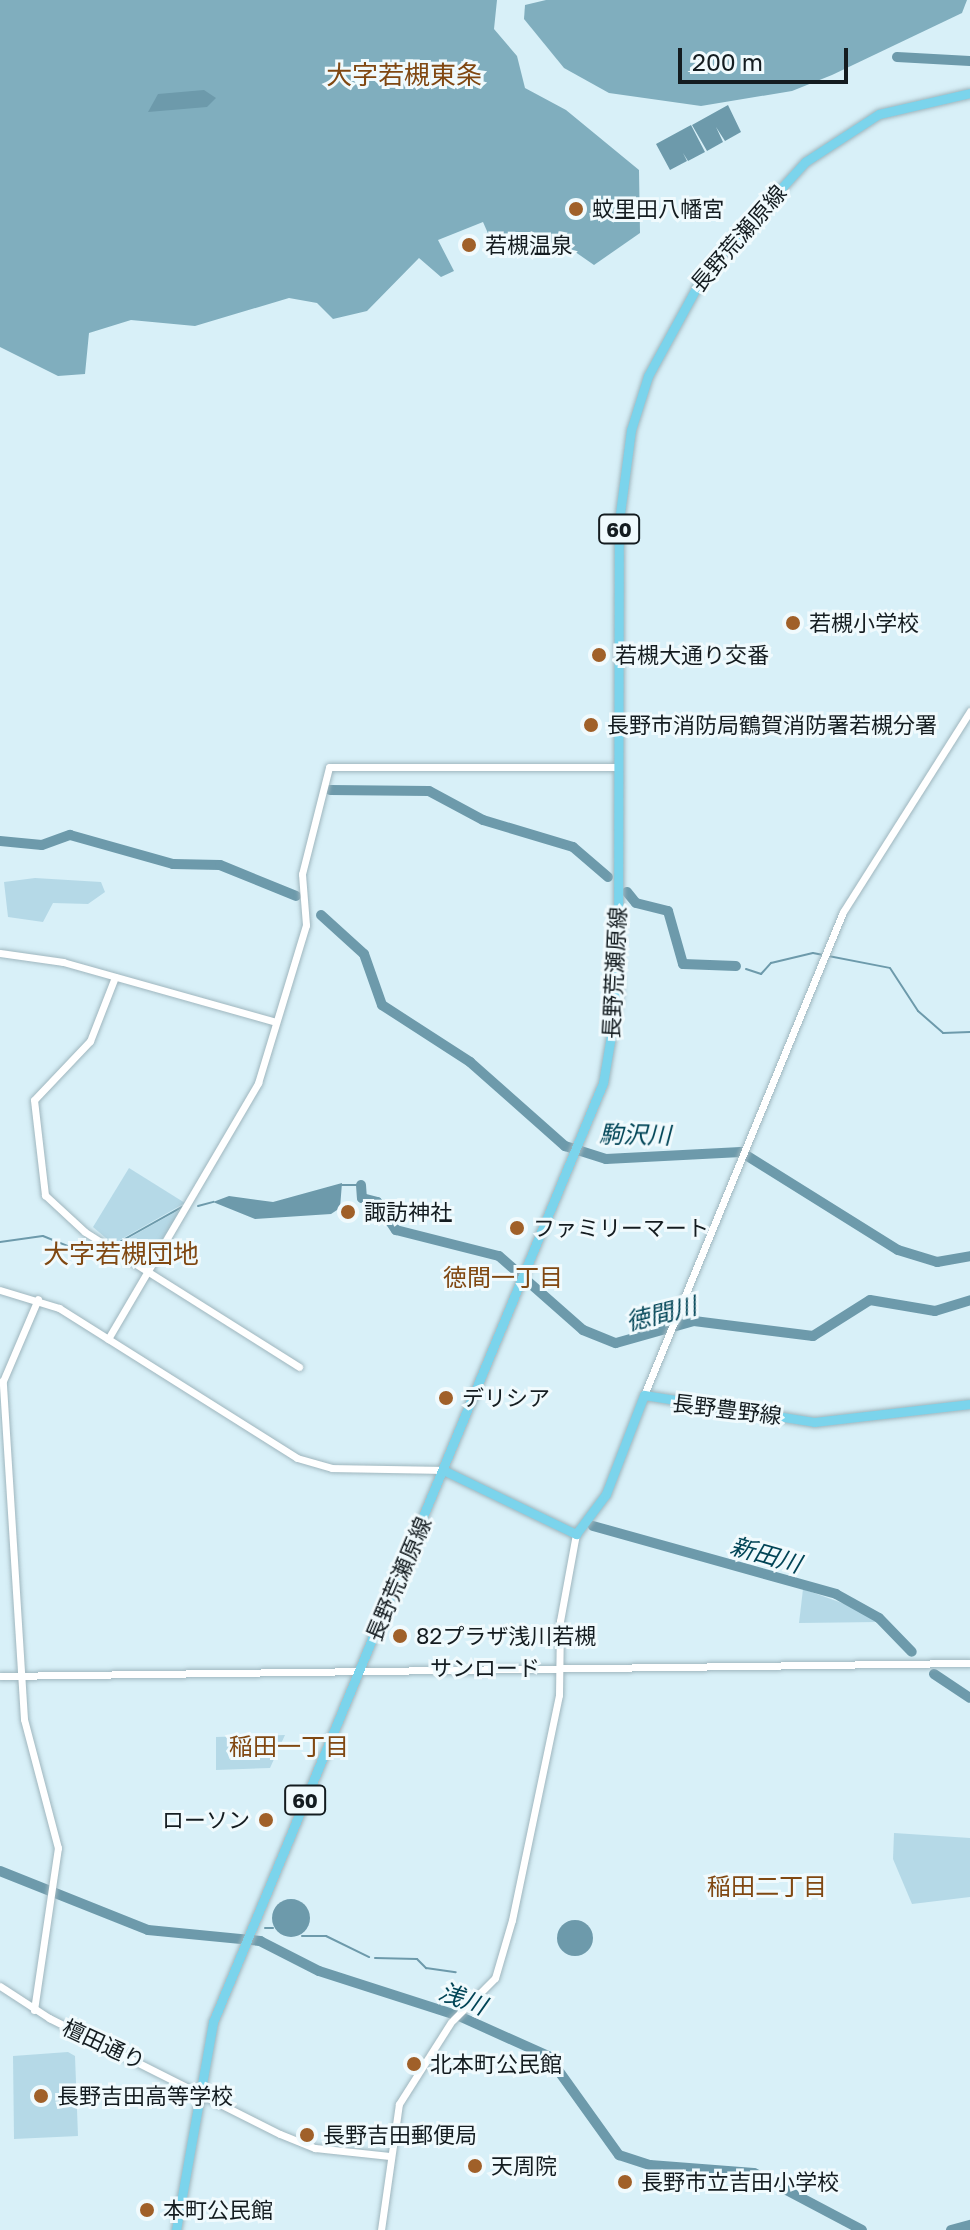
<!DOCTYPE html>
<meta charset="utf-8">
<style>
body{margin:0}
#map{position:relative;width:970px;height:2230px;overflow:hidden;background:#d8f0f8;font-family:"Golos Text","Noto Sans JP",sans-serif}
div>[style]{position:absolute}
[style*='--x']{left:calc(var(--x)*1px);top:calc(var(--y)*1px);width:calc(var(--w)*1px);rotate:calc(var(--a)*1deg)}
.green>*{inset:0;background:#b5d9e7}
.forest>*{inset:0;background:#80aebe}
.water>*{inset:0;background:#6d9aab}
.round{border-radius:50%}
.stream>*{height:2px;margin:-1px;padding:0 1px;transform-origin:1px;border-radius:1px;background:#6d9aab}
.river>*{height:10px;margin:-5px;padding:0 5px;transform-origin:5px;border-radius:5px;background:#6d9aab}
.roads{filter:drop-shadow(0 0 2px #9fb6be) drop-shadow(0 0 2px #9fb6be)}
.minor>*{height:7px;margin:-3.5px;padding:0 3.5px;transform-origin:3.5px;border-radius:3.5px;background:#fff}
.major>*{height:9px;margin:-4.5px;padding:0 4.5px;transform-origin:4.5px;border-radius:4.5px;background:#7bd4ec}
.dots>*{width:22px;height:22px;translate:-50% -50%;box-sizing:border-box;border:4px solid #f0fafd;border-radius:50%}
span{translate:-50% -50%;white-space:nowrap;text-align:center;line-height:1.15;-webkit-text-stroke:6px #f0fafd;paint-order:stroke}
.shield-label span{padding:2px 6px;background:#f0fafd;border:2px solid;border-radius:6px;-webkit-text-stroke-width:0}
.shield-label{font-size:20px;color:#141c20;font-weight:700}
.poi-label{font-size:22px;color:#141c20}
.left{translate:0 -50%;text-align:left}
.right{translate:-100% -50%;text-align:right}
.street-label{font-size:22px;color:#141c20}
.water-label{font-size:24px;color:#004456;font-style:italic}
.neighbourhood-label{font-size:24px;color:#804812}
.quarter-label{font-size:26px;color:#804812}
.scale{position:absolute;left:678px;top:48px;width:170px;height:36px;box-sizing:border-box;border:4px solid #141c20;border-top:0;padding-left:10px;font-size:24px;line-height:28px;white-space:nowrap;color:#141c20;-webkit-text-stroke:6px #f0fafd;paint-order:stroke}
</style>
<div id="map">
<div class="green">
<i style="clip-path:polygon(35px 878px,101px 882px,105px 892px,88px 904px,53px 903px,43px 922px,8px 917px,4px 882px)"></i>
<i style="clip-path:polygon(129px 1168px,185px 1203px,113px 1244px,93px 1227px)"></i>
<i style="clip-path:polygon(182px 1209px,146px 1265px,115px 1246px,177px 1211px)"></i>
<i style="clip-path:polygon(803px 1589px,856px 1608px,878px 1622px,799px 1623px)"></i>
<i style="clip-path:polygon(285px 1735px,270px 1768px,216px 1770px,216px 1737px)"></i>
<i style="clip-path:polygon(894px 1833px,970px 1838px,970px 1897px,912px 1904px,893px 1859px)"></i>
<i style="clip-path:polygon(68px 2052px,75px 2056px,78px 2136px,14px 2139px,13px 2056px)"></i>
</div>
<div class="forest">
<i style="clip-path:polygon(0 0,497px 0,494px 29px,517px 56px,525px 88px,566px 110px,639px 170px,640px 233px,594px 265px,558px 240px,523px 255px,497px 254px,483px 222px,438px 240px,454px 271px,441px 277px,419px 258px,367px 311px,333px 319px,317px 303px,289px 298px,195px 326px,131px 320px,89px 333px,85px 374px,58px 376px,0 347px)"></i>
<i style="clip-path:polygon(546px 0,967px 0,962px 13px,832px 75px,792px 91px,701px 106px,609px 93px,564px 68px,524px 19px,525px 5px)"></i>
</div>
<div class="water">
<i style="clip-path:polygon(204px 90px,216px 98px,207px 107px,148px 112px,158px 94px)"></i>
<i style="clip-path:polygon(728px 105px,741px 132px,725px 141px,716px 127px,723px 142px,707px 151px,692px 125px)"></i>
<i style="clip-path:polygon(691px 125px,705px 152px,688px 161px,683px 153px,687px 161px,670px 170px,656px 144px)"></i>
<i style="clip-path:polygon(342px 1183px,340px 1208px,331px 1214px,255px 1219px,213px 1202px,229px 1196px,273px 1202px)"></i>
<i class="round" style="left:272px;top:1899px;width:38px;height:38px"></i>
<i class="round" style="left:557px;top:1920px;width:36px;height:36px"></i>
</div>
<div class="stream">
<i style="--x:746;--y:969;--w:16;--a:18"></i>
<i style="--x:761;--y:974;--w:15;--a:-48"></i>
<i style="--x:771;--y:963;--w:43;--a:-13.4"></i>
<i style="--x:813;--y:953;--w:78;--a:11"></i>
<i style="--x:890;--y:968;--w:51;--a:56.9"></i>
<i style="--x:918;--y:1011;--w:33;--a:41"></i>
<i style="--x:943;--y:1033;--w:27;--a:-2"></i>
<i style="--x:342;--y:1185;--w:19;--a:0"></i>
<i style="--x:198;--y:1206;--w:16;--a:-15"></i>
<i style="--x:0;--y:1242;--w:43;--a:-7.9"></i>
<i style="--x:43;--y:1236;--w:31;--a:22"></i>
<i style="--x:114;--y:1245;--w:78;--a:-29.2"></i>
<i style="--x:78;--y:1249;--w:19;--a:-12"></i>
<i style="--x:265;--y:1928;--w:8;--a:0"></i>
<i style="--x:302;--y:1936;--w:24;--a:0"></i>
<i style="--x:326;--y:1936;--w:48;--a:26"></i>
<i style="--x:260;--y:1941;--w:3;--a:-72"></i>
<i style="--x:375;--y:1958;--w:42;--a:1.4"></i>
<i style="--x:417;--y:1959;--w:13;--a:45"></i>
<i style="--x:426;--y:1968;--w:30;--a:8"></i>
</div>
<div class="river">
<i style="--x:897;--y:57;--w:73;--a:3.1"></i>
<i style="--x:330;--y:790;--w:99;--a:0.6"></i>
<i style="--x:429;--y:791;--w:61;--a:28.2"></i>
<i style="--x:483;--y:820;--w:94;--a:16.7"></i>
<i style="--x:573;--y:847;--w:46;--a:40.6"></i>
<i style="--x:0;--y:841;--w:42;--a:5.4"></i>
<i style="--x:42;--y:845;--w:30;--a:-20"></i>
<i style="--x:70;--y:835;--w:107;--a:15.7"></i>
<i style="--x:173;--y:864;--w:47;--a:1.2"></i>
<i style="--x:220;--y:865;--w:82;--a:22.2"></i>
<i style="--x:627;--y:892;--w:14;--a:51"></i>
<i style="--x:636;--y:903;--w:33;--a:14"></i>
<i style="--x:668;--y:911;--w:55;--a:74.2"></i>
<i style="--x:683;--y:964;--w:53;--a:2.2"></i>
<i style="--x:321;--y:915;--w:58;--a:42.2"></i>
<i style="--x:364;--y:954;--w:54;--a:70.6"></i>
<i style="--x:382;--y:1005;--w:105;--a:32.9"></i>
<i style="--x:470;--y:1062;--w:127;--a:41.5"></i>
<i style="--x:565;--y:1146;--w:43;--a:17.6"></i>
<i style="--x:606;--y:1159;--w:135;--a:-3"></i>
<i style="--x:741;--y:1152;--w:185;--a:32"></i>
<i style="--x:898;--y:1250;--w:41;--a:17.1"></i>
<i style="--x:937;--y:1262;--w:34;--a:-10"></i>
<i style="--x:361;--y:1185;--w:13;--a:86"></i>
<i style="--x:362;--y:1198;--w:16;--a:15"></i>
<i style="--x:377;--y:1202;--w:34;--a:56"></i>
<i style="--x:396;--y:1230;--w:106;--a:14.2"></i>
<i style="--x:499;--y:1256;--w:112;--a:41.4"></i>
<i style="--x:583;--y:1330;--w:35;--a:22"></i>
<i style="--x:616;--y:1343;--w:81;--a:-15.8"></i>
<i style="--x:694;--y:1321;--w:120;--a:7.2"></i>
<i style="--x:813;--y:1336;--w:67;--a:-32.3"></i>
<i style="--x:870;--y:1300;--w:66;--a:9.6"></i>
<i style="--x:935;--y:1311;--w:37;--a:-17"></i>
<i style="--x:593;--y:1526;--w:252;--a:15.6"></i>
<i style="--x:836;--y:1594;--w:49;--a:29.2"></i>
<i style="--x:879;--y:1618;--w:47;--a:45.9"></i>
<i style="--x:934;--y:1674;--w:43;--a:33.7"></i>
<i style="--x:0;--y:1871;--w:159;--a:21.7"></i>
<i style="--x:148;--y:1930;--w:113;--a:5.6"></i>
<i style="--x:260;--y:1941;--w:66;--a:27"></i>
<i style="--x:319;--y:1971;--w:147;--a:17.8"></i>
<i style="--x:459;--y:2016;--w:98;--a:24.2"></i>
<i style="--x:548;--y:2056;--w:122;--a:54.4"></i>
<i style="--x:619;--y:2155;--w:33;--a:18"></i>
<i style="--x:650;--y:2165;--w:104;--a:4.4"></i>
<i style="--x:754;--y:2173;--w:122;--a:27.8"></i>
<i style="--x:951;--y:2230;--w:20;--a:-15"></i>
</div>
<div class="roads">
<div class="minor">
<i style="--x:0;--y:953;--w:64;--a:8.1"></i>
<i style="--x:63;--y:962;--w:221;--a:15.7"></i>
<i style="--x:115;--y:977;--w:69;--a:111.3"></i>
<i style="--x:90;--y:1041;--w:81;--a:133.5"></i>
<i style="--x:34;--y:1100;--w:96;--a:83.4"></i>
<i style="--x:45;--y:1195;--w:54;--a:42.8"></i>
<i style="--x:85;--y:1232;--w:253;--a:32.2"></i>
<i style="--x:0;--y:1290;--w:62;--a:17"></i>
<i style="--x:59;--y:1308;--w:281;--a:32.2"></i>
<i style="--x:297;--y:1458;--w:36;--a:16"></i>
<i style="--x:332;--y:1468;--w:111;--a:1"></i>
<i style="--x:108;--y:1339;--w:297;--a:-59.6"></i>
<i style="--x:258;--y:1083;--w:165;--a:-73.1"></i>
<i style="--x:306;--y:925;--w:51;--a:-94.5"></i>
<i style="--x:302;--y:874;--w:110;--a:-75.8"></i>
<i style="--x:329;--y:767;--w:290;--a:0"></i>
<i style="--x:644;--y:1395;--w:522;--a:-67.61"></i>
<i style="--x:843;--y:912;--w:238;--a:-57.7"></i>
<i style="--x:0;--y:1676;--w:970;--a:-0.77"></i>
<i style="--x:0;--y:1986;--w:59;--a:33.1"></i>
<i style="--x:49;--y:2018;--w:258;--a:26.7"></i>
<i style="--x:280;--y:2134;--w:38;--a:22"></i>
<i style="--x:315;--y:2148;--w:75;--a:6.1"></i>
<i style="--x:34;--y:2010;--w:164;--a:-81.6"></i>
<i style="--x:58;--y:1848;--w:133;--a:-104.8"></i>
<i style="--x:24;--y:1719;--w:339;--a:-93.6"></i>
<i style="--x:3;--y:1381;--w:89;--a:-66.9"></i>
<i style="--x:453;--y:2020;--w:59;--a:-45"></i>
<i style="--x:495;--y:1978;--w:60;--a:-73.7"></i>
<i style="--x:512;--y:1920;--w:230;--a:-78.2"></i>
<i style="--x:559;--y:1695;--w:74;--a:-89.2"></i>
<i style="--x:560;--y:1621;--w:88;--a:-79.6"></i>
<i style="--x:381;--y:2230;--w:127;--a:-81.9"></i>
<i style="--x:399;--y:2104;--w:97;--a:-57.6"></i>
</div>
<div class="major">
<i style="--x:443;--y:1470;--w:148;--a:25.7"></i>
<i style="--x:576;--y:1534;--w:50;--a:-53.1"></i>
<i style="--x:606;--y:1494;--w:106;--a:-69"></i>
<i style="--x:644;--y:1395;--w:172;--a:9"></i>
<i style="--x:814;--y:1422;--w:157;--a:-6.6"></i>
<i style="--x:176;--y:2230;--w:211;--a:-79.9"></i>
<i style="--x:213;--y:2022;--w:1017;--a:-67.45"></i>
<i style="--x:603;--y:1083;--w:90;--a:-80.4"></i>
<i style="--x:618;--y:994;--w:473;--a:-89.9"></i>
<i style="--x:619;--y:521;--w:92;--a:-82.5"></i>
<i style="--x:631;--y:430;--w:57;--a:-72.5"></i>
<i style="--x:648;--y:376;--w:119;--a:-61.3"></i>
<i style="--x:705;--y:272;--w:149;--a:-47.7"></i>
<i style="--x:805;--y:162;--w:88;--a:-33"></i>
<i style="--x:879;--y:114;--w:93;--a:-13"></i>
</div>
</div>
<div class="dots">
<i style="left:576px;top:209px;background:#a06029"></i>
<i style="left:469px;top:245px;background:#a06029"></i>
<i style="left:793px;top:623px;background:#a06029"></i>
<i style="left:599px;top:655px;background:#a06029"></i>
<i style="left:591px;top:725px;background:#a06029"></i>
<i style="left:348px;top:1212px;background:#a06029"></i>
<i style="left:517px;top:1228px;background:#a06029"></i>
<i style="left:446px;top:1398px;background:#a06029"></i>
<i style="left:400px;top:1636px;background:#a06029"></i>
<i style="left:266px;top:1820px;background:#a06029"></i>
<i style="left:414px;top:2064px;background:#a06029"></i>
<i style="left:41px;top:2096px;background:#a06029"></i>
<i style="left:307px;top:2135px;background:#a06029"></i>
<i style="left:475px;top:2166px;background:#a06029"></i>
<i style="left:625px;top:2182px;background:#a06029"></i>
<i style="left:147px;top:2210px;background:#a06029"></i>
</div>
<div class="shield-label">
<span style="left:619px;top:529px">60</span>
<span style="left:305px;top:1800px">60</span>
</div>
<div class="poi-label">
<span class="left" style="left:592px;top:209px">蚊里田八幡宮</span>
<span class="left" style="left:485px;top:245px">若槻温泉</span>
<span class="left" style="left:809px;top:623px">若槻小学校</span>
<span class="left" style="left:615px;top:655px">若槻大通り交番</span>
<span class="left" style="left:607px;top:725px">長野市消防局鶴賀消防署若槻分署</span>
<span class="left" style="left:364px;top:1212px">諏訪神社</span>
<span class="left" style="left:533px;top:1228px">ファミリーマート</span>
<span class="left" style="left:462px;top:1398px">デリシア</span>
<span class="left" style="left:416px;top:1636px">82プラザ浅川若槻</span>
<span class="right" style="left:250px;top:1820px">ローソン</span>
<span class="left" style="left:430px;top:2064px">北本町公民館</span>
<span class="left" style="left:57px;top:2096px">長野吉田高等学校</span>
<span class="left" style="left:323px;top:2135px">長野吉田郵便局</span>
<span class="left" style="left:491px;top:2166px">天周院</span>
<span class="left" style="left:641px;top:2182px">長野市立吉田小学校</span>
<span class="left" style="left:163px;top:2210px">本町公民館</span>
</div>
<div class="street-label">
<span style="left:738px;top:238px;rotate:-49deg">長野荒瀬原線</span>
<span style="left:614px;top:973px;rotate:-87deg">長野荒瀬原線</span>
<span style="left:727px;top:1409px;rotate:7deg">長野豊野線</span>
<span style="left:398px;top:1579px;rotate:-67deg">長野荒瀬原線</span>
<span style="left:485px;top:1668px">サンロード</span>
<span style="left:104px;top:2044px;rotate:25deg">檀田通り</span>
</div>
<div class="water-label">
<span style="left:635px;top:1134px;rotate:1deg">駒沢川</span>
<span style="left:661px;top:1313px;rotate:-14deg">徳間川</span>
<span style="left:766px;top:1554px;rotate:16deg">新田川</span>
<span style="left:463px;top:1998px;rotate:21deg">浅川</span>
</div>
<div class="neighbourhood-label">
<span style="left:503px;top:1277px">徳間一丁目</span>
<span style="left:289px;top:1746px">稲田一丁目</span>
<span style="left:767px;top:1886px">稲田二丁目</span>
</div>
<div class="quarter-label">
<span style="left:404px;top:75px">大字若槻東条</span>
<span style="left:121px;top:1254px">大字若槻団地</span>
</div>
<div class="scale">200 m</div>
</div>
